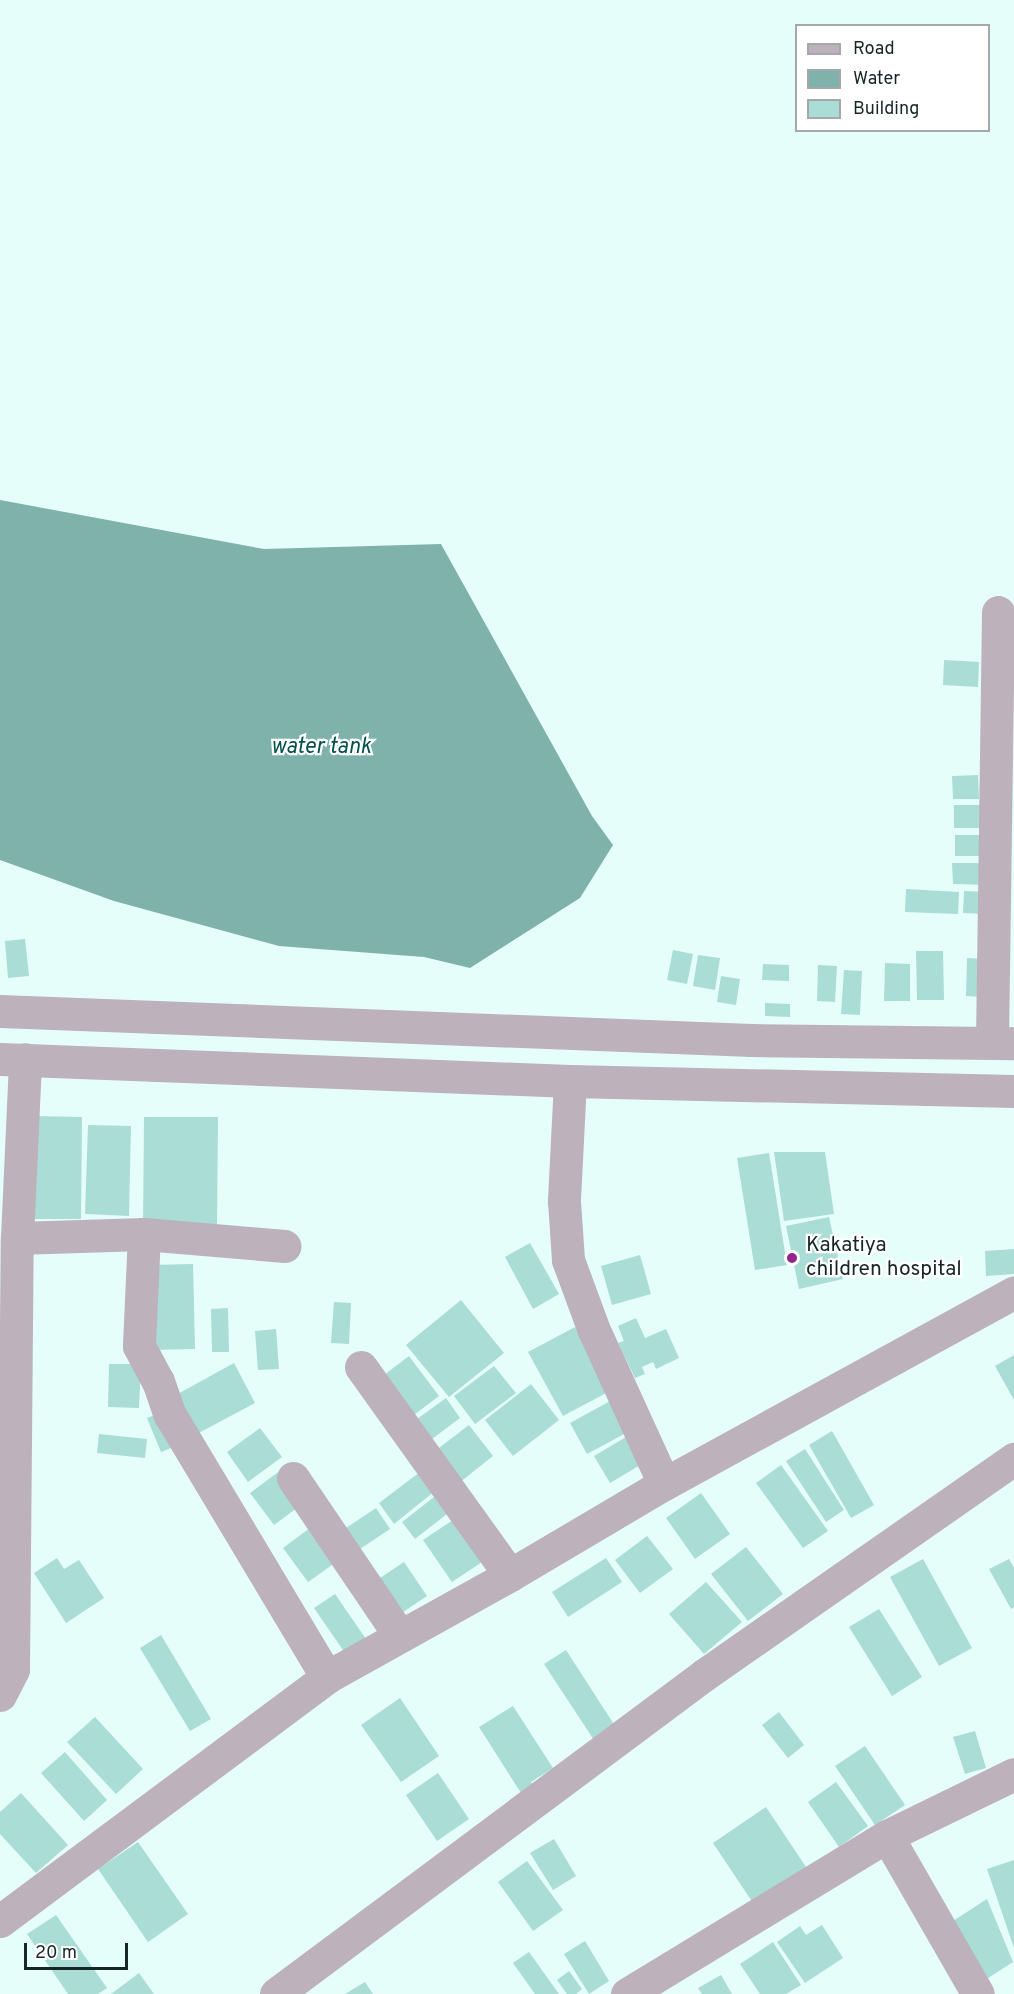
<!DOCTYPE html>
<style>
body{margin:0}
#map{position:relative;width:1014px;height:1994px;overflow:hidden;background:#e6fefa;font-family:Overpass,sans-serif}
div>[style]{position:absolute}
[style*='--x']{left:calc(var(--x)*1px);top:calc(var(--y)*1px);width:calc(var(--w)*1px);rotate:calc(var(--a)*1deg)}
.water>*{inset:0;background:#7fb2aa}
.building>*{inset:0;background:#a9ddd5}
.minor>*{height:33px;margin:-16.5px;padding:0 16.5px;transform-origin:16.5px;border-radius:16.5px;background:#bdb1bb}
.tertiary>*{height:33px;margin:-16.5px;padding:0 16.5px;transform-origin:16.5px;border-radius:16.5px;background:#bdb1bb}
.dots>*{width:16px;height:16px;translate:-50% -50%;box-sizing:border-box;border:3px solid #fff;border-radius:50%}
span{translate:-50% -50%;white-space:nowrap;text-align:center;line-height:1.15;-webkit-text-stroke:4.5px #fff;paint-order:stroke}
.poi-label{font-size:21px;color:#172725}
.left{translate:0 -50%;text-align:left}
.water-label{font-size:22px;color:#06524b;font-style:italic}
.legend{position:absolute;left:795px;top:24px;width:195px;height:108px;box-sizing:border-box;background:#fff;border:2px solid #a2a9a8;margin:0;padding:8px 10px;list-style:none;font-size:18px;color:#172725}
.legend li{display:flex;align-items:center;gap:12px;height:30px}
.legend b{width:30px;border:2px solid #a2a9a8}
.scale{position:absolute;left:24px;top:1943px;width:104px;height:27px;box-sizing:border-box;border:3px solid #172725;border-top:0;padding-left:8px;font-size:18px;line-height:21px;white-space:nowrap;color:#172725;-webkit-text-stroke:4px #fff;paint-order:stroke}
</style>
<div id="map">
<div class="water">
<i style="clip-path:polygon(0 500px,264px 549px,441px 544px,592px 816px,613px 845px,580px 898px,470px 968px,424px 957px,279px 946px,114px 901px,0 860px)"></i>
</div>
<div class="building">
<i style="clip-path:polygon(944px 660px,979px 662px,978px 687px,943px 685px)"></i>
<i style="clip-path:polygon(978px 775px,979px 799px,953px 799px,952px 776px)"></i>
<i style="clip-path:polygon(954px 805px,986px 805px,986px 828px,954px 828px)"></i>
<i style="clip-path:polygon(955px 835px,982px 835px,982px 856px,955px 856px)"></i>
<i style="clip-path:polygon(952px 863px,988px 863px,988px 885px,953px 884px)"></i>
<i style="clip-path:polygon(906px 889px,959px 892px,958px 914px,905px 912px)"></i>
<i style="clip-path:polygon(964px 891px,987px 892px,986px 914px,963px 913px)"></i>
<i style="clip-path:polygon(25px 939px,29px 976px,8px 978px,5px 941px)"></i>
<i style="clip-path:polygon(673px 950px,693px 954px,687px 984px,667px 980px)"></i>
<i style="clip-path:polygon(916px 951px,943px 951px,944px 1000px,917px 1000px)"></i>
<i style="clip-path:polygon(698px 955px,720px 958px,715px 990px,693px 986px)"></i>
<i style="clip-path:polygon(967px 958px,984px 959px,982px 997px,966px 996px)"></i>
<i style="clip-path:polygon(885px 963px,910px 964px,910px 1001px,884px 1001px)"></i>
<i style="clip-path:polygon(763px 964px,789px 965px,789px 981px,762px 980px)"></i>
<i style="clip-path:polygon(818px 965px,837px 966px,835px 1002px,817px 1001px)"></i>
<i style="clip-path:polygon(844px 970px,862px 971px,860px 1015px,841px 1014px)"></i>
<i style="clip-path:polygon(721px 976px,740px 979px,736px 1005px,717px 1002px)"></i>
<i style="clip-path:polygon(765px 1003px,790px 1004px,790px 1017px,765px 1016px)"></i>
<i style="clip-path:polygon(34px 1116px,82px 1117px,81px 1219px,34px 1219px)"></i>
<i style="clip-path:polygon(144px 1117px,218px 1117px,217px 1226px,143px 1225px)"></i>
<i style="clip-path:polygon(88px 1125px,131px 1126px,129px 1216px,85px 1214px)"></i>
<i style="clip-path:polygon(774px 1152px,825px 1152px,834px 1214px,784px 1221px)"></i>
<i style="clip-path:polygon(769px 1153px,787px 1265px,755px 1270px,737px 1158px)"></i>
<i style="clip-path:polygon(829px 1217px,843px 1279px,799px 1289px,786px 1226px)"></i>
<i style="clip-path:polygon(530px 1243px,559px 1294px,533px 1309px,505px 1257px)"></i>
<i style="clip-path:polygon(1014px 1249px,1014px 1274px,986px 1276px,985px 1251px)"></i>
<i style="clip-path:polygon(640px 1255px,651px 1294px,612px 1305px,601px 1266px)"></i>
<i style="clip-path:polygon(193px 1264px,195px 1349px,151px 1350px,149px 1265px)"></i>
<i style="clip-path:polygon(461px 1300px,504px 1353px,449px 1397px,406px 1345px)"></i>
<i style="clip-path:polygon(334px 1302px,351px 1303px,349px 1344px,331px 1343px)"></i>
<i style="clip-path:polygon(228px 1308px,229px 1352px,212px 1352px,211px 1309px)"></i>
<i style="clip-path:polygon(636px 1318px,645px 1338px,666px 1329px,679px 1358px,656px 1369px,653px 1362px,642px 1367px,645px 1374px,635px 1378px,618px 1343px,624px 1341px,618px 1326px)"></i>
<i style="clip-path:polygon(575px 1327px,610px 1391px,563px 1416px,528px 1352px)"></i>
<i style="clip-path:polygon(276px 1329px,279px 1369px,258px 1370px,255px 1331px)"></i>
<i style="clip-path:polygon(1014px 1355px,1014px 1400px,995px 1366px)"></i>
<i style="clip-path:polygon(409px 1356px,439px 1396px,414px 1415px,384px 1375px)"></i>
<i style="clip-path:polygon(234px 1363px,255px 1403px,195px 1435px,174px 1396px)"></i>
<i style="clip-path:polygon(109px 1364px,141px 1364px,139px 1408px,108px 1407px)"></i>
<i style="clip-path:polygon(494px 1366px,516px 1393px,475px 1424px,454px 1396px)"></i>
<i style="clip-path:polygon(531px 1384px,559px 1420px,513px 1456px,485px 1420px)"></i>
<i style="clip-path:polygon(446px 1398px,460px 1418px,428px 1442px,413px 1422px)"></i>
<i style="clip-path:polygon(612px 1400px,628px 1432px,587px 1454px,570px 1423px)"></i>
<i style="clip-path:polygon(162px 1412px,176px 1446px,161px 1452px,147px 1418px)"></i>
<i style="clip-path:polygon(469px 1425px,493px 1456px,459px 1483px,435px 1451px)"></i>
<i style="clip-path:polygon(260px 1428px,282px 1457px,248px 1482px,227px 1452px)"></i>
<i style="clip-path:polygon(832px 1431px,874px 1505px,851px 1518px,809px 1445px)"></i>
<i style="clip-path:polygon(99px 1434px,147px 1439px,145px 1458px,97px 1453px)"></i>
<i style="clip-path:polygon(626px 1437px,642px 1464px,610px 1483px,594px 1456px)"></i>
<i style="clip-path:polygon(805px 1449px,844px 1510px,826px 1522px,786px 1461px)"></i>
<i style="clip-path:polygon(781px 1465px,828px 1531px,803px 1548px,756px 1483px)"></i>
<i style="clip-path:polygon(281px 1470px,305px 1502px,274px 1525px,250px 1493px)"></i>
<i style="clip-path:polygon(420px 1472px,435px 1491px,394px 1524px,379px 1503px)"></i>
<i style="clip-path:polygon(701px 1493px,730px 1534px,695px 1559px,666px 1518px)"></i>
<i style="clip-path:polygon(434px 1497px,447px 1514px,415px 1539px,402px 1522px)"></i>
<i style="clip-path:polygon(376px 1508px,390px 1529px,348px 1557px,334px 1536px)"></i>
<i style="clip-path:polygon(453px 1520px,482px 1562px,452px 1582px,423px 1540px)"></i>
<i style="clip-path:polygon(314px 1525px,339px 1560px,308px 1582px,283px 1548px)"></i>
<i style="clip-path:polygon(647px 1536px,673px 1569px,640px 1593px,615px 1560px)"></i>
<i style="clip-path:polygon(746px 1547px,783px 1594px,748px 1621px,711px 1574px)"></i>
<i style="clip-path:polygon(57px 1558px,64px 1569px,79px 1560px,104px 1598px,66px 1623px,34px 1573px)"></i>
<i style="clip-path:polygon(606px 1558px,622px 1582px,568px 1617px,552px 1592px)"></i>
<i style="clip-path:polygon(923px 1559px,972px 1648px,939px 1666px,890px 1577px)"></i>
<i style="clip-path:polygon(1009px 1559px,1014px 1568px,1014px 1607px,1011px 1609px,989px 1569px)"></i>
<i style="clip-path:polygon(404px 1562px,427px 1596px,391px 1620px,368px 1586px)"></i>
<i style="clip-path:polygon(706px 1582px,742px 1622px,704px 1654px,669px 1614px)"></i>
<i style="clip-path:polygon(335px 1594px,366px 1639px,345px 1653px,314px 1608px)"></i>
<i style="clip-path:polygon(879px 1609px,922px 1677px,892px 1696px,849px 1627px)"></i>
<i style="clip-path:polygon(161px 1635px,211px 1719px,190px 1731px,140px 1648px)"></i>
<i style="clip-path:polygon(566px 1650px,615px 1726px,594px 1740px,544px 1664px)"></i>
<i style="clip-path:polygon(400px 1698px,439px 1756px,401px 1782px,361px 1725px)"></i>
<i style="clip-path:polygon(513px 1706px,553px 1768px,531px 1782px,533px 1785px,521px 1793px,479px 1727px)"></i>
<i style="clip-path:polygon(779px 1712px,804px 1745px,788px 1758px,762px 1725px)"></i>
<i style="clip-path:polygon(95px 1717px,143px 1769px,116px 1794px,67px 1742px)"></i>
<i style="clip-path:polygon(975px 1731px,986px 1768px,965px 1774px,953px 1737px)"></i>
<i style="clip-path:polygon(865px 1746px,905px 1805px,875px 1825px,835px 1766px)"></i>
<i style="clip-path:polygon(65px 1752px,107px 1800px,84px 1821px,41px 1773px)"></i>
<i style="clip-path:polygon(438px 1773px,469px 1819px,437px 1841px,406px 1795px)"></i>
<i style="clip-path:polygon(836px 1782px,868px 1826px,839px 1847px,808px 1802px)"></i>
<i style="clip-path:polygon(21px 1793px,68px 1845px,36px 1873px,0 1834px,0 1812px)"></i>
<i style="clip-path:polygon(766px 1807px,808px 1870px,755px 1906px,713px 1843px)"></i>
<i style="clip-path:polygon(554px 1839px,576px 1876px,553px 1890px,530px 1853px)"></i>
<i style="clip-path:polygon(138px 1842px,188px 1914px,148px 1942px,98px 1869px)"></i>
<i style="clip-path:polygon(1014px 1860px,1014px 1948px,987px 1869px)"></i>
<i style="clip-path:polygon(527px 1861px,563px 1910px,533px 1931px,498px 1882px)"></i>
<i style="clip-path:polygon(987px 1899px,1013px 1962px,985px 1980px,953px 1921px)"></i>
<i style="clip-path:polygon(56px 1915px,107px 1988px,98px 1994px,68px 1994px,27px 1934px)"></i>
<i style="clip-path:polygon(822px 1925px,843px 1958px,805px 1983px,777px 1942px,800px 1926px,806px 1935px)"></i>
<i style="clip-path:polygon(585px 1941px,609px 1981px,589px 1994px,564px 1954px)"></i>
<i style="clip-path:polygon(773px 1942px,801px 1985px,786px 1994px,760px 1994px,740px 1964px)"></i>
<i style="clip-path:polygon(529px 1952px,559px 1994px,535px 1994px,513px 1963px)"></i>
<i style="clip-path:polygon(569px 1971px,582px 1989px,576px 1994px,567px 1994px,557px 1980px)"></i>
<i style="clip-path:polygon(139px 1973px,154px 1994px,111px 1994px)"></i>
<i style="clip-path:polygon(721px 1975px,732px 1994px,702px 1994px,698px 1988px)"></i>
<i style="clip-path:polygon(365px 1982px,373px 1994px,345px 1994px)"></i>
</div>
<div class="minor">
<i style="--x:992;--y:1042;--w:430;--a:-89.2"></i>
<i style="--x:570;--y:1081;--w:120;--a:92.9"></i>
<i style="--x:564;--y:1201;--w:59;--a:86.1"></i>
<i style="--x:568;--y:1260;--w:72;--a:69.8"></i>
<i style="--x:593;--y:1328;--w:171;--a:65.5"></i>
<i style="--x:144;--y:1234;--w:112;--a:92.6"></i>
<i style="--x:139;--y:1346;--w:40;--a:62"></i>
<i style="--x:158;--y:1381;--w:36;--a:71"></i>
<i style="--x:170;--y:1415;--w:305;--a:59.1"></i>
<i style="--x:17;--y:1238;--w:127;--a:-1.8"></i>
<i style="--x:144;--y:1234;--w:141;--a:4.9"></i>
<i style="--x:361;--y:1367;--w:256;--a:54.4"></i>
<i style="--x:293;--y:1478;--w:191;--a:55.9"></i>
<i style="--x:0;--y:1695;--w:29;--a:-63"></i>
<i style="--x:13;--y:1669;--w:431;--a:-89.5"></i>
<i style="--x:17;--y:1238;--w:179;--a:-87.4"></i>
<i style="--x:887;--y:1836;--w:182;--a:60.1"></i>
<i style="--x:0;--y:1921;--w:408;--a:-36.7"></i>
<i style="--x:327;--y:1677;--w:210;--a:-29.1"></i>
<i style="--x:510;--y:1575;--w:179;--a:-30.6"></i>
<i style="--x:664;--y:1484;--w:399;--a:-28.7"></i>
<i style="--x:276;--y:1994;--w:534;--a:-36.7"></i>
<i style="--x:704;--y:1675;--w:378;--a:-34.9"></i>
<i style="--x:627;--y:1994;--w:304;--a:-31.3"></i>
<i style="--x:887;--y:1836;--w:141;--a:-26"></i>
</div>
<div class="tertiary">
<i style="--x:0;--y:1011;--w:752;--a:2.21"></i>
<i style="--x:751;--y:1040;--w:263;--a:0.7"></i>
<i style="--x:0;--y:1059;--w:570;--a:2.21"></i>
<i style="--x:570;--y:1081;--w:444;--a:1.3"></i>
</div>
<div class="dots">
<i style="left:792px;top:1258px;background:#92278b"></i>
</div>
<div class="poi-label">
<span class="left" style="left:806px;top:1258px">Kakatiya<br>children hospital</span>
</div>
<div class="water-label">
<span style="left:321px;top:748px">water tank</span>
</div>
<ul class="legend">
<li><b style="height:8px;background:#bdb1bb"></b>Road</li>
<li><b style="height:16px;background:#7fb2aa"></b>Water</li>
<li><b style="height:16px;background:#a9ddd5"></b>Building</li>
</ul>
<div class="scale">20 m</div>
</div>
